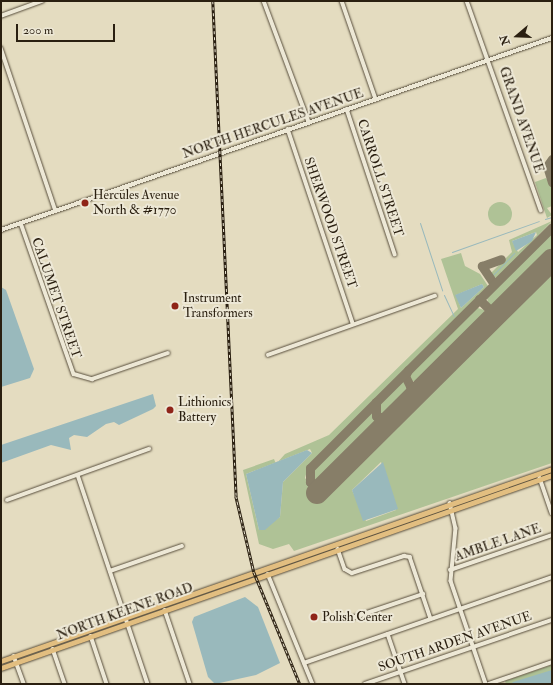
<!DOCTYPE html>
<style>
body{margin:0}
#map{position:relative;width:553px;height:685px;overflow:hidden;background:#e4dcc0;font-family:"IM FELL Double Pica",serif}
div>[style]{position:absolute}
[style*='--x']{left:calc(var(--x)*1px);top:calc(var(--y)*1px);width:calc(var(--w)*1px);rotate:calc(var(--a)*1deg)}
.green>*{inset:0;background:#afc296}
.round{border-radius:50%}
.water>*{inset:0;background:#99b9bc}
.stream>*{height:1px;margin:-0.5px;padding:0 0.5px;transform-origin:0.5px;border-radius:0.5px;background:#99b9bc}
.taxiway>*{height:9px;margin:-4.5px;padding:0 4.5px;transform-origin:4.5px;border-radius:4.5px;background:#877e68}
.runway>*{height:22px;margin:-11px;padding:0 11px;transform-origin:11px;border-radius:11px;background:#877e68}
.roads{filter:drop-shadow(0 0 1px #584e3c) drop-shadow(0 0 1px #584e3c)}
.minor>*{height:3.5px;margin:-1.75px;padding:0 1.75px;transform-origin:1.75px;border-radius:1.75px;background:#ede8d6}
.major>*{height:4.5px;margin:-2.25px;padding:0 2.25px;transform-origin:2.25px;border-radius:2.25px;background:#e2be80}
.rail>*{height:2.5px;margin-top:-1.25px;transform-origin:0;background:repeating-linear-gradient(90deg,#ede8d6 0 3px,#2a1f10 0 6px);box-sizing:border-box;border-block:1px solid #2a1f10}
.dots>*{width:11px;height:11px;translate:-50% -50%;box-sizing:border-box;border:2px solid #ede8d6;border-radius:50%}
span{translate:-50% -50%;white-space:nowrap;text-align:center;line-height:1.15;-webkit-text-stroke:4px #ede8d6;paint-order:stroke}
.street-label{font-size:13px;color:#2a1f10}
.poi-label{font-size:13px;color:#2a1f10}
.left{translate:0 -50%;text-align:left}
.frame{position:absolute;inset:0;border:2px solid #2a1f10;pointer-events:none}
.north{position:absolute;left:497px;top:16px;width:40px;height:40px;-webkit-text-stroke:3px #ede8d6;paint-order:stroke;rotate:251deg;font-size:11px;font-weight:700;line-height:16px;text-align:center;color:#2a1f10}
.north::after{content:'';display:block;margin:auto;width:14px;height:18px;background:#2a1f10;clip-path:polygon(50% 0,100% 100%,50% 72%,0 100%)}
.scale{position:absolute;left:16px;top:24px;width:99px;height:18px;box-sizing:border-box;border:2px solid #2a1f10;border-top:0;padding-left:5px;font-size:12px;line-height:14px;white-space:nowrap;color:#2a1f10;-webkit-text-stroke:3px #ede8d6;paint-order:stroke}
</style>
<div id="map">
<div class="green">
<i style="clip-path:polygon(546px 178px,552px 186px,552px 206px,547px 208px,552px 215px,547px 218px,535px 182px)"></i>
<i class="round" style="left:488px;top:202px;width:24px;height:24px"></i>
<i style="clip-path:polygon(evenodd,552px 221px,498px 278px,491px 277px,490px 274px,512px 252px,509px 240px,552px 221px,536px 232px,537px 235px,518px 252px,512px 241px,536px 232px)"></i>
<i style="clip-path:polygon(552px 230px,552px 252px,498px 305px,489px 305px,486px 295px)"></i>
<i style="clip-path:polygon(evenodd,461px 253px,465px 266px,480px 274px,488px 286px,308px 467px,305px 478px,321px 497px,552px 268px,552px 463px,294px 551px,289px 544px,273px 549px,259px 544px,243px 470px,274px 459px,276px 464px,285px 454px,329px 435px,458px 309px,441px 259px,461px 253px,482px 284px,484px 287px,461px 308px,456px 295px,482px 284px,461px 253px,310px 449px,312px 453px,283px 482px,280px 517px,259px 530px,246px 474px,310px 449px,461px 253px,381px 462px,396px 510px,366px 521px,352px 490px,381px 462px)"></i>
<i style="clip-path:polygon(475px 307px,484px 310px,485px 318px,420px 382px,410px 381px,409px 372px)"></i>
<i style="clip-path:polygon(402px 379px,410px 392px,386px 416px,379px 415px,378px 403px)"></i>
<i style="clip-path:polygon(370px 411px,379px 424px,319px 482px,312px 482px,311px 470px)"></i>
<i style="clip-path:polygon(552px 665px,552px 684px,506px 684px,505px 681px)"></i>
</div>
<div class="water">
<i style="clip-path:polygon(536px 232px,532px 241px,516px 251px,512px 241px)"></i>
<i style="clip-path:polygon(482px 284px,484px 287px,461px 308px,455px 295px)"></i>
<i style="clip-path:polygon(1px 287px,6px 290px,34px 369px,30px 378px,1px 387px)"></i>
<i style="clip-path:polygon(153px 394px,156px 406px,153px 409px,119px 425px,114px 422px,106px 424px,87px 437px,74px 435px,69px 438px,71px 450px,51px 445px,1px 463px,1px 445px)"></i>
<i style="clip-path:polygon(307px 450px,312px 453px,283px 482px,280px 517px,265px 530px,259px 530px,246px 474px)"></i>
<i style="clip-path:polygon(383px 462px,398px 509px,363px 521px,352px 490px)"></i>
<i style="clip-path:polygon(245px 597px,258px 607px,280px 663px,256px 675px,215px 684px,208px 677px,192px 622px,194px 617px)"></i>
<i style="clip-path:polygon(552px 670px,552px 684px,511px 684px,513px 682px)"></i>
</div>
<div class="stream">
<i style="--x:545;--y:219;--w:7;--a:-16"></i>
<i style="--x:420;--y:223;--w:71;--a:71.8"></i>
<i style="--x:452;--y:252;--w:92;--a:-19.6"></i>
<i style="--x:492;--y:276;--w:32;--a:-46"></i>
<i style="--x:444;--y:295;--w:23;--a:65"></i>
</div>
<div class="taxiway">
<i style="--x:552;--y:159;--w:9;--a:126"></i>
<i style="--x:547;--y:166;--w:17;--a:73"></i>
<i style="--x:494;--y:284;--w:22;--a:-124"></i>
<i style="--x:482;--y:266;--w:20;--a:-20"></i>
<i style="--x:479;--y:299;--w:24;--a:45"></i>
<i style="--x:408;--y:370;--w:7;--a:117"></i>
<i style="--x:405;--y:376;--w:11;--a:63"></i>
<i style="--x:410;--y:386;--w:15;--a:0"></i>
<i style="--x:391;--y:419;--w:15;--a:-169"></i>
<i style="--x:376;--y:416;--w:14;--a:-90"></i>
<i style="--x:376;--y:402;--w:248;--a:-44.8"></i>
<i style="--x:326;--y:484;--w:7;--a:164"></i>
<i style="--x:319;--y:486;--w:10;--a:-156"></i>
<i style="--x:310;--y:482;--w:14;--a:-90"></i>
<i style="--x:310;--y:468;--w:93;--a:-45"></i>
</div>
<div class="runway">
<i style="--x:317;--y:493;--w:331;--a:-44.8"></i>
</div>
<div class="roads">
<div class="minor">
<i style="--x:264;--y:1;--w:129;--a:69.6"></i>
<i style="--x:342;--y:1;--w:104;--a:70.9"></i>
<i style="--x:467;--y:1;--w:222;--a:70.5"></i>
<i style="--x:1;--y:16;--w:44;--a:-20.1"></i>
<i style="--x:1;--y:48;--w:172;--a:71.4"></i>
<i style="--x:347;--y:109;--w:153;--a:71.7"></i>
<i style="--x:288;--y:129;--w:205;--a:71.5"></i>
<i style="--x:21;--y:223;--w:160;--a:70.7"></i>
<i style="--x:74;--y:374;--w:19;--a:16"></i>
<i style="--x:92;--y:379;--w:80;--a:-18.9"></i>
<i style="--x:1;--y:230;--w:583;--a:-19.21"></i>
<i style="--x:268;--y:355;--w:177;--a:-19.5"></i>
<i style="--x:78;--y:475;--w:220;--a:71.5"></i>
<i style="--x:540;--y:478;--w:37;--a:71"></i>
<i style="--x:7;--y:500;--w:151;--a:-19.8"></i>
<i style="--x:450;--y:503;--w:26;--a:77"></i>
<i style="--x:456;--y:528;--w:53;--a:95.4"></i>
<i style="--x:451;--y:581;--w:109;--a:71.2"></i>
<i style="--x:338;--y:549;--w:21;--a:71"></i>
<i style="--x:345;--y:569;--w:8;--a:30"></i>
<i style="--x:352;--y:573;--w:55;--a:-18.1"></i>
<i style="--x:404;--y:556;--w:6;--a:9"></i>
<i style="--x:410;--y:557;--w:65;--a:71.3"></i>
<i style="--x:450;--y:570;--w:108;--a:-18.9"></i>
<i style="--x:110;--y:571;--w:76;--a:-19.1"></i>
<i style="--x:268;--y:574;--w:119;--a:67.8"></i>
<i style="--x:165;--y:610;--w:78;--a:71.3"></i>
<i style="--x:352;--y:618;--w:75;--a:-18.7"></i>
<i style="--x:388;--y:634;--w:53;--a:71.2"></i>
<i style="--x:91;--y:636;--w:51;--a:71.6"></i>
<i style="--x:53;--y:649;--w:37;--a:71"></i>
<i style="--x:14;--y:656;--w:30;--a:70"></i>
<i style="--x:304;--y:663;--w:262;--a:-19.1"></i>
<i style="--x:365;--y:684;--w:198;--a:-18.9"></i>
<i style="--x:489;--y:684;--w:67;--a:-19.2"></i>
</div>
<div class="major">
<i style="--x:1;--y:661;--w:583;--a:-19.21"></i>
<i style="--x:1;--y:668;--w:584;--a:-19.3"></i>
</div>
</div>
<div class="rail">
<i style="--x:213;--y:1;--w:496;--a:87.3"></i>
<i style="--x:236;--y:496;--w:78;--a:76.7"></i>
<i style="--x:254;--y:572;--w:121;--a:67.7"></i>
</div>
<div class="dots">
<i style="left:85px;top:203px;background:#8f2418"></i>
<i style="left:175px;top:306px;background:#8f2418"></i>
<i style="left:170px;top:410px;background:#8f2418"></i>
<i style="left:314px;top:617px;background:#8f2418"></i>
</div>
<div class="street-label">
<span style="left:521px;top:120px;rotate:71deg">GRAND AVENUE</span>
<span style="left:273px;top:124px;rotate:-19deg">NORTH HERCULES AVENUE</span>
<span style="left:380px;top:178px;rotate:72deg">CARROLL STREET</span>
<span style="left:330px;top:223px;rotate:71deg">SHERWOOD STREET</span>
<span style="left:56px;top:298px;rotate:71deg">CALUMET STREET</span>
<span style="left:498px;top:543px;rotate:-19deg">AMBLE LANE</span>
<span style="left:125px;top:612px;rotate:-20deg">NORTH KEENE ROAD</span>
<span style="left:455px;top:642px;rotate:-19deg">SOUTH ARDEN AVENUE</span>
</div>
<div class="poi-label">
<span class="left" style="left:93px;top:203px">Hercules Avenue<br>North &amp; #1770</span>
<span class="left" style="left:183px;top:306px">Instrument<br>Transformers</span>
<span class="left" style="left:178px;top:410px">Lithionics<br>Battery</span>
<span class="left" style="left:322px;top:617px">Polish Center</span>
</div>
<div class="frame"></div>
<div class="north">N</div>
<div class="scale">200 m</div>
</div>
